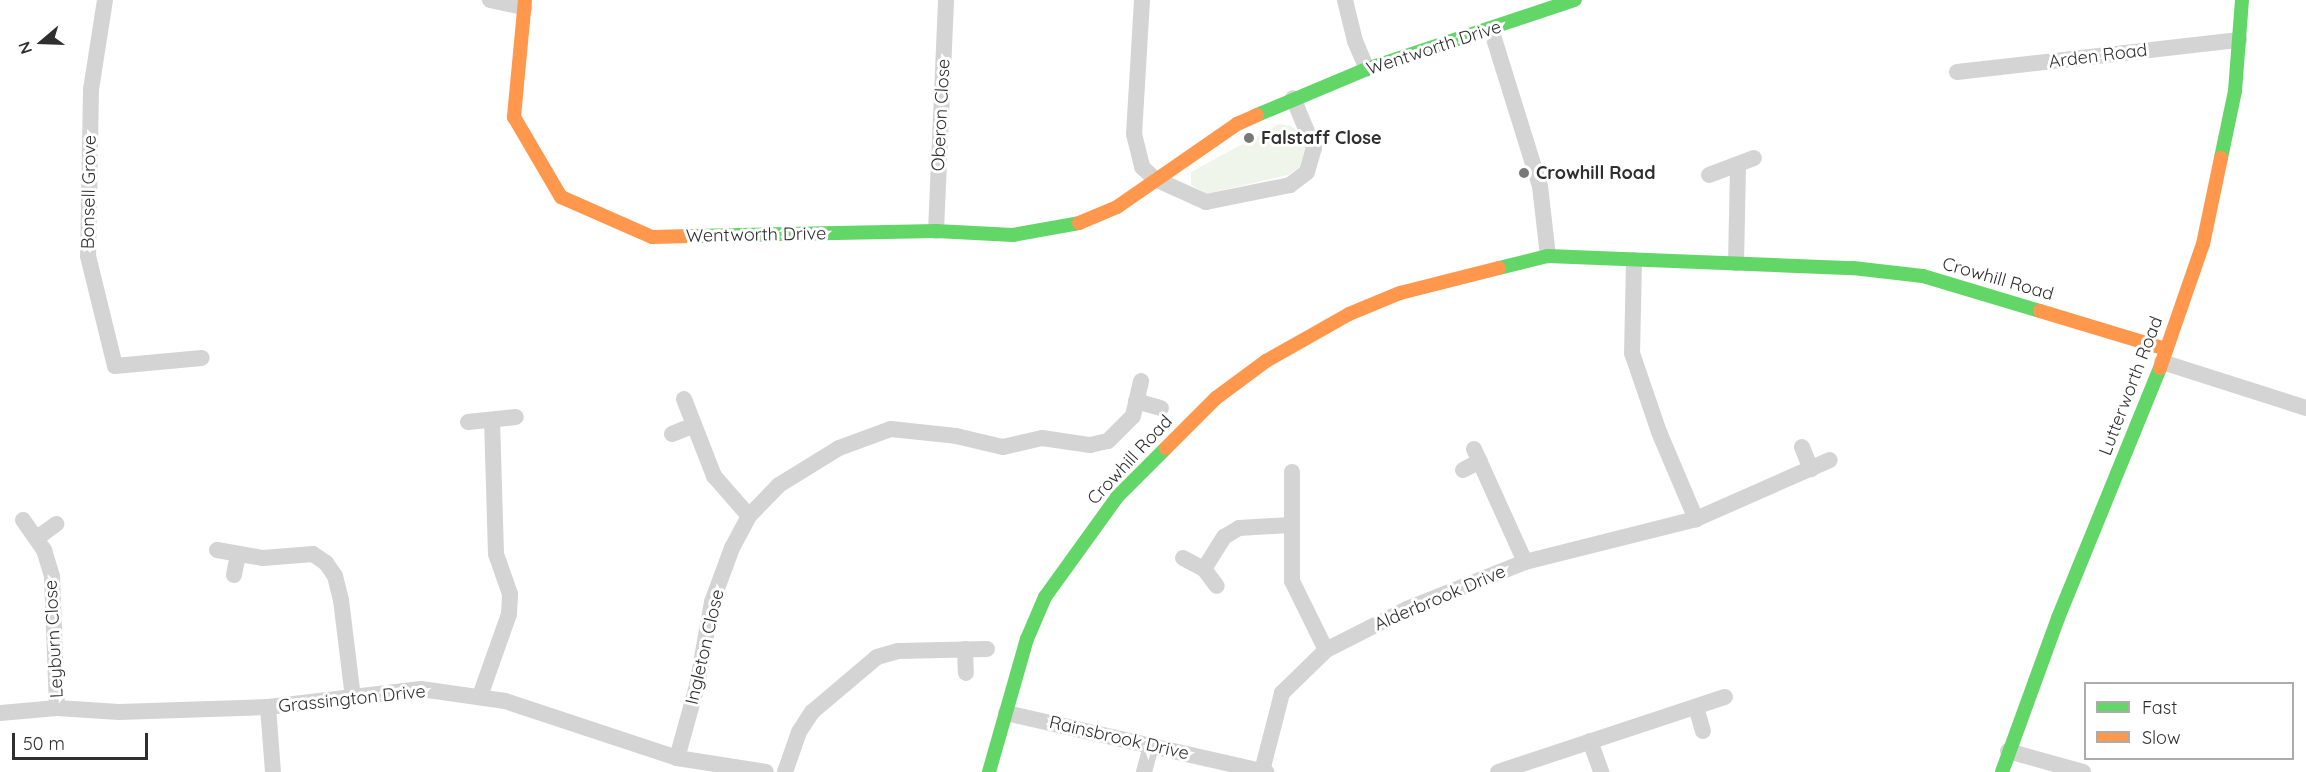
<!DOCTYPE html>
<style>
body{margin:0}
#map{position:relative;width:2306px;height:772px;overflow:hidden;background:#fff;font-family:Quicksand,sans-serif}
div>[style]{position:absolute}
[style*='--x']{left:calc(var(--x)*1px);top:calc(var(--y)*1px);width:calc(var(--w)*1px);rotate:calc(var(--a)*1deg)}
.green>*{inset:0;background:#f0f5ec}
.street>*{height:16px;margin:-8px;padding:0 8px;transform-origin:8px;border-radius:8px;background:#d4d4d4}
.fast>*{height:14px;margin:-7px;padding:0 7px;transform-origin:7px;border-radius:7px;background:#63d668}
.slow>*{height:14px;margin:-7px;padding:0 7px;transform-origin:7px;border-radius:7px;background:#ff974d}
.dots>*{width:16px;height:16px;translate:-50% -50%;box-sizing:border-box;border:3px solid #fff;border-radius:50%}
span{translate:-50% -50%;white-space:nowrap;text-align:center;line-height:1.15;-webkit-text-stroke:6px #fff;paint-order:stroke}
.street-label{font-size:18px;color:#2f2f2f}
.poi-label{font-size:18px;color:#2f2f2f;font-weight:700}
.left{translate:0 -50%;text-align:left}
.legend{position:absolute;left:2084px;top:682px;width:210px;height:78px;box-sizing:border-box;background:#fff;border:2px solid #acacac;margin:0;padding:8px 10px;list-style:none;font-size:18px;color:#2f2f2f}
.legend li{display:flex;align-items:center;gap:12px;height:30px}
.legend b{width:30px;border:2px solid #acacac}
.north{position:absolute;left:12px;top:12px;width:60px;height:60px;-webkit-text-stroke:4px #fff;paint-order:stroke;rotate:251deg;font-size:16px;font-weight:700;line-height:24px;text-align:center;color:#2f2f2f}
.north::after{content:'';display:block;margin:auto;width:21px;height:27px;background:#2f2f2f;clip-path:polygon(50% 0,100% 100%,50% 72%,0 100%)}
.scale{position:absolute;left:12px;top:733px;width:136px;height:27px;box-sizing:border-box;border:3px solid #2f2f2f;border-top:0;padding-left:8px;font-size:18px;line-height:21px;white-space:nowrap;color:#2f2f2f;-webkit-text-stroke:4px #fff;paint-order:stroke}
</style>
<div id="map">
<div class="green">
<i style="clip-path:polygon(1279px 124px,1291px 126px,1301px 134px,1307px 150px,1302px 166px,1288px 175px,1206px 194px,1191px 185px,1191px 172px)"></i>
</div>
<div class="street">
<i style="--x:105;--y:0;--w:90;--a:98.9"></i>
<i style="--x:91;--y:89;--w:167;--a:91"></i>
<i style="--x:88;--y:256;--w:113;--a:76.2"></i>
<i style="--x:115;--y:366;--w:87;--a:-5.3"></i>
<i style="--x:490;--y:0;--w:35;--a:12"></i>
<i style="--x:1142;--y:0;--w:134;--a:93.4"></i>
<i style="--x:1134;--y:134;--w:34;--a:76"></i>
<i style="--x:1142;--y:167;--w:18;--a:43"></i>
<i style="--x:1155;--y:179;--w:56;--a:24.3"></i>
<i style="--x:1206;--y:202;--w:86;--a:-11.4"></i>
<i style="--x:1290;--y:185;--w:21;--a:-37"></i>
<i style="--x:1307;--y:172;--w:25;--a:-74"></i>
<i style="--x:1314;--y:148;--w:54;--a:-112.8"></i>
<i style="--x:1345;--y:0;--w:42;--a:76.3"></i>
<i style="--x:1355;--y:41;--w:30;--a:67"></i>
<i style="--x:1491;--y:29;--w:164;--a:72.7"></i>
<i style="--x:1540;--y:186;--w:70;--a:83.5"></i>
<i style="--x:1957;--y:72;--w:284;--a:-6.5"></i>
<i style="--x:1709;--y:175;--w:48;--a:-20.7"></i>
<i style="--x:936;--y:231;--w:231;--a:-87.5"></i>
<i style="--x:1634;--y:260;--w:93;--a:91.2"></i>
<i style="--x:1632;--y:353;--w:83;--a:71.1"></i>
<i style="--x:1659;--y:432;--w:95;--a:67"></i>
<i style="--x:1736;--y:263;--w:98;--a:-88.8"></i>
<i style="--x:2162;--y:362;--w:151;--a:17.7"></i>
<i style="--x:684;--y:399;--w:83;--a:68.7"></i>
<i style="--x:714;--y:476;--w:53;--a:48.8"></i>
<i style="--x:1136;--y:401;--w:26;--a:16"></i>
<i style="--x:468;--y:422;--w:48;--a:-5.9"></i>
<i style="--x:672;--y:434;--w:22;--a:-22"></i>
<i style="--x:1802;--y:447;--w:24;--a:68"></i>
<i style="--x:1474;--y:449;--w:124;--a:65.7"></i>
<i style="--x:1463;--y:470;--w:19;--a:-28"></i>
<i style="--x:1292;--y:472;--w:109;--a:90"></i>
<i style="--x:1292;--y:581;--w:77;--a:63.8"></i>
<i style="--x:23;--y:520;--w:37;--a:55"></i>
<i style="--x:44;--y:550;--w:28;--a:73"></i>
<i style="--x:52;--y:577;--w:131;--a:87.8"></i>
<i style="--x:37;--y:538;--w:24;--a:-36"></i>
<i style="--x:217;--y:550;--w:47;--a:9.9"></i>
<i style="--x:263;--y:558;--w:50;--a:-4.6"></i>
<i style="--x:313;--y:554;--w:16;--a:35"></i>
<i style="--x:326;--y:563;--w:16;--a:55"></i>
<i style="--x:335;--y:576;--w:25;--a:76"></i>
<i style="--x:341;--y:600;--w:99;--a:83"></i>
<i style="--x:1183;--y:558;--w:24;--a:28"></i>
<i style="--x:1204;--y:569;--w:21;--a:53"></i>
<i style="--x:1204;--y:569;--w:38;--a:-58"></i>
<i style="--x:1224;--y:537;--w:17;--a:-31"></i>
<i style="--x:1239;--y:528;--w:50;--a:-3.4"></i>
<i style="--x:234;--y:575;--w:20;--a:-79"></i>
<i style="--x:965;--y:649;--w:24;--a:88"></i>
<i style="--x:480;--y:696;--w:87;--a:-70.5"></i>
<i style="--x:509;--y:614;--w:20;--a:-87"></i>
<i style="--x:510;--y:594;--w:42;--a:-109.3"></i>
<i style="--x:496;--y:554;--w:133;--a:-91.7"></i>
<i style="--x:268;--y:707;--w:65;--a:85.6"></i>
<i style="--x:1696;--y:707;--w:25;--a:74"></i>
<i style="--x:0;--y:713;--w:57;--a:-5"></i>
<i style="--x:57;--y:708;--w:62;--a:3.7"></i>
<i style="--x:119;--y:712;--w:149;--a:-1.9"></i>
<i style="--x:268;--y:707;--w:154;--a:-6.7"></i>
<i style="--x:421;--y:689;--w:85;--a:8.1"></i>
<i style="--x:505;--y:701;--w:181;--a:18.3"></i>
<i style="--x:677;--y:758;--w:90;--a:8.9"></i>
<i style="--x:1006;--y:713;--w:267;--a:12.8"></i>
<i style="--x:1590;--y:741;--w:33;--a:70"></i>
<i style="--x:2008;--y:751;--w:78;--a:15.6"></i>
<i style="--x:677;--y:758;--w:75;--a:-74.5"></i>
<i style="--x:697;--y:686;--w:85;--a:-79.9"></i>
<i style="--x:712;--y:602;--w:58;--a:-69.7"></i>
<i style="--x:732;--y:548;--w:36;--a:-62"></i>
<i style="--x:749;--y:516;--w:43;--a:-45.9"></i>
<i style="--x:779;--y:485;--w:70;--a:-31.7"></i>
<i style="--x:839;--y:448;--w:55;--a:-20.1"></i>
<i style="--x:891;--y:429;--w:65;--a:6.1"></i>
<i style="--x:956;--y:436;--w:48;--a:13.2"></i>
<i style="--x:1003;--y:447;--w:40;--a:-13"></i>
<i style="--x:1042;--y:438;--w:49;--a:8.3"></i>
<i style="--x:1090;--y:445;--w:18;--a:-13"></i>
<i style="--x:1108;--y:441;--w:35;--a:-45"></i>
<i style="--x:1133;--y:416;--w:36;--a:-77"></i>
<i style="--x:1262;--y:771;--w:81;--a:-75.6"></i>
<i style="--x:1282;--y:693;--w:62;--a:-44.3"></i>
<i style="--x:1326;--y:650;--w:91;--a:-26.8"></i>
<i style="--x:1407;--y:609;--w:127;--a:-21.7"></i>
<i style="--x:1525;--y:562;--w:176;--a:-14.1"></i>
<i style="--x:1696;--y:519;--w:146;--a:-23.8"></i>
<i style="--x:785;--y:772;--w:42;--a:-70.7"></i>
<i style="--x:799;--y:732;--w:24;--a:-57"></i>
<i style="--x:812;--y:712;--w:85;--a:-40.2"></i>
<i style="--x:877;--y:657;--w:22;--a:-16"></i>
<i style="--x:898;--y:651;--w:89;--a:-1.3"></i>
<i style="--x:1144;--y:772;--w:27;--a:-75"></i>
<i style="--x:1498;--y:772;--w:239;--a:-18.3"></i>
</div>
<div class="fast">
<i style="--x:1257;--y:115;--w:119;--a:-22.7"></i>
<i style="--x:1367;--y:69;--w:219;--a:-18.4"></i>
<i style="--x:2221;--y:158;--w:68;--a:-78.2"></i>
<i style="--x:2235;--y:91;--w:91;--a:-85.6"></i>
<i style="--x:692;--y:236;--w:244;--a:-1.2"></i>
<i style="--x:936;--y:231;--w:77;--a:3"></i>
<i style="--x:1013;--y:235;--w:67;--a:-10.3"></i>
<i style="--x:1499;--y:268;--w:50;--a:-13.8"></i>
<i style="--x:1548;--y:256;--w:305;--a:2.3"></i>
<i style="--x:1853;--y:268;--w:70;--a:6.5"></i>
<i style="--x:1923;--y:276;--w:122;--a:16.7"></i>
<i style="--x:989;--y:772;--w:138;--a:-74.1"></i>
<i style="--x:1027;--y:639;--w:46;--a:-66.8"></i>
<i style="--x:1045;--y:597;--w:123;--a:-54.2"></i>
<i style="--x:1117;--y:497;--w:69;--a:-45"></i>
<i style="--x:2002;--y:772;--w:164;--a:-70"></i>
<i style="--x:2058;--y:618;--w:270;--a:-67.8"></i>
</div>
<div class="slow">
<i style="--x:525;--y:0;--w:118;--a:95.4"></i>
<i style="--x:514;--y:117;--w:93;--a:59.6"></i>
<i style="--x:561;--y:197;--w:99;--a:23.7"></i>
<i style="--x:652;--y:237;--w:40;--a:-1.4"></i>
<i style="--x:1079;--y:223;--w:41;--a:-22.8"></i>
<i style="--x:1117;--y:207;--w:146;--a:-34.7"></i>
<i style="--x:1237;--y:124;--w:22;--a:-24"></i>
<i style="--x:2040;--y:311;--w:132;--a:16.8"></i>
<i style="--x:2160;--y:368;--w:131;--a:-70.9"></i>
<i style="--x:2203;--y:244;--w:88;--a:-78.2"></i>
<i style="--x:1166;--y:448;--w:71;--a:-45"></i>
<i style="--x:1216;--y:398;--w:62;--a:-36.5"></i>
<i style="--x:1266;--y:361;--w:95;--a:-29.5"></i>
<i style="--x:1349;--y:314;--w:55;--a:-22.4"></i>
<i style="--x:1400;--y:293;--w:102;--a:-14.2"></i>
</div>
<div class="dots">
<i style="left:1249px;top:138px;background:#787878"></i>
<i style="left:1524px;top:173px;background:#787878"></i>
</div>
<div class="street-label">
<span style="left:1434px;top:48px;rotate:-18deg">Wentworth Drive</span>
<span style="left:2098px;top:56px;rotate:-7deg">Arden Road</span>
<span style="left:941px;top:115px;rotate:-87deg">Oberon Close</span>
<span style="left:89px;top:192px;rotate:-89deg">Bonsell Grove</span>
<span style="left:756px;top:235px;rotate:-1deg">Wentworth Drive</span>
<span style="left:1998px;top:279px;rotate:16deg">Crowhill Road</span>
<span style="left:2131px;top:386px;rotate:-69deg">Lutterworth Road</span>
<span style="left:1130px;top:460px;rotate:-47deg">Crowhill Road</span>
<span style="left:1440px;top:598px;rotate:-23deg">Alderbrook Drive</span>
<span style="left:54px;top:639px;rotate:-93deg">Leyburn Close</span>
<span style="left:705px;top:647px;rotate:-77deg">Ingleton Close</span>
<span style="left:352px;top:699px;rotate:-6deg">Grassington Drive</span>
<span style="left:1119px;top:738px;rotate:13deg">Rainsbrook Drive</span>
</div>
<div class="poi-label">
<span class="left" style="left:1261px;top:138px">Falstaff Close</span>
<span class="left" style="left:1536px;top:173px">Crowhill Road</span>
</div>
<ul class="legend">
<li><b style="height:8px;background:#63d668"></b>Fast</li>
<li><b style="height:8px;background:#ff974d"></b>Slow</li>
</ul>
<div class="north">N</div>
<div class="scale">50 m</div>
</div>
